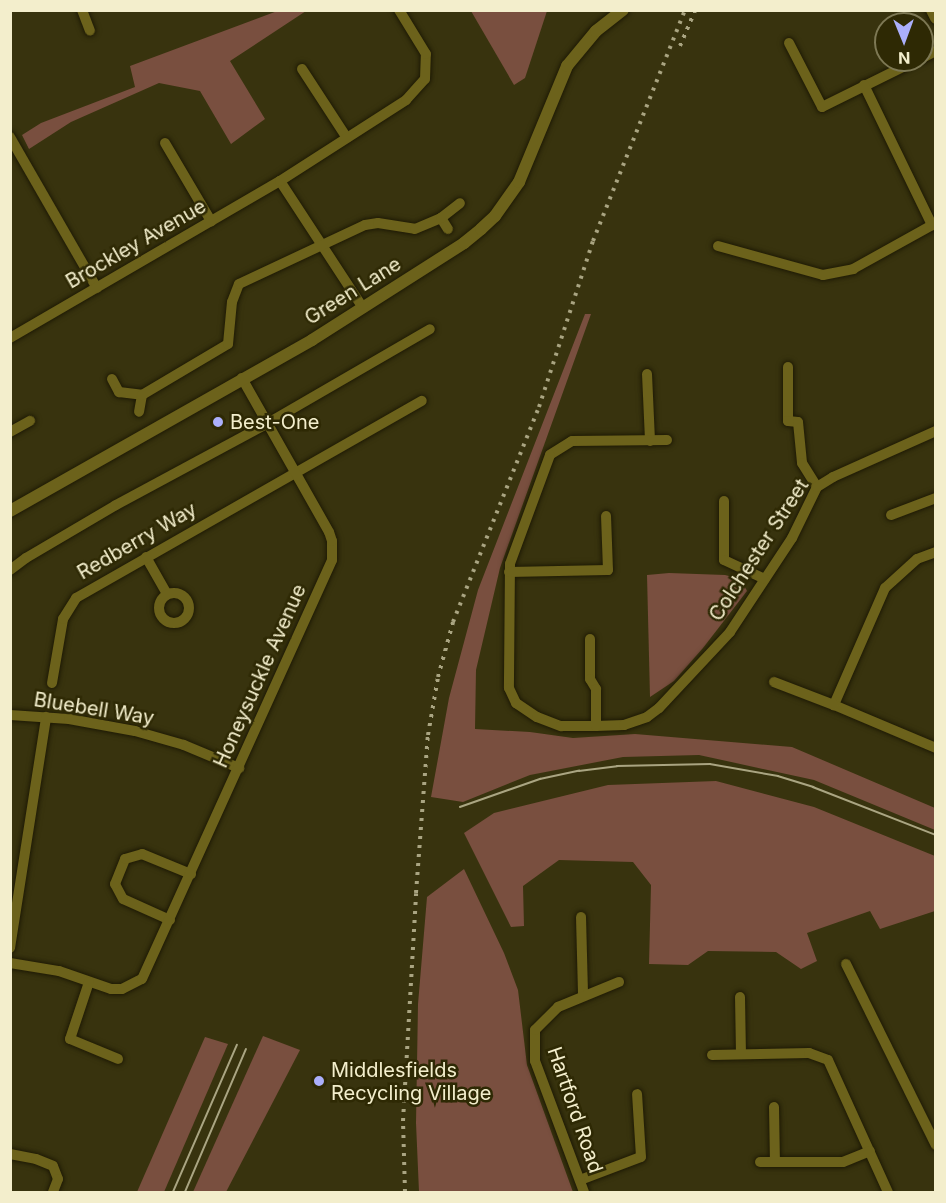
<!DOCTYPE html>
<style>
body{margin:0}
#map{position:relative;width:946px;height:1203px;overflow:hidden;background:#38330e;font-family:Inter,sans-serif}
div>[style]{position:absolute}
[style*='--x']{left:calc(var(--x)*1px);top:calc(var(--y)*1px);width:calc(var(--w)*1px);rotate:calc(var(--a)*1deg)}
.green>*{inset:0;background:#794f3f}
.roads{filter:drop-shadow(0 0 2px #1e1a05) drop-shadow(0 0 2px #1e1a05)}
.minor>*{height:10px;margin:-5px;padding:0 5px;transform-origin:5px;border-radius:5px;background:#6c621b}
.minor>.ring{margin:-5px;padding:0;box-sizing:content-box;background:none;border:10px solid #6c621b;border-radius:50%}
.tertiary>*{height:12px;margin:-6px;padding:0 6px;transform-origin:6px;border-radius:6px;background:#6c621b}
.tram>*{height:1.5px;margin:-0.75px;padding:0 0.75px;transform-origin:0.75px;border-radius:0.75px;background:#aaa582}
.rail>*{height:4px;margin-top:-2px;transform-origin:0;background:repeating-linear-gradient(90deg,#aaa582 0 3px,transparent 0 9px)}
.dots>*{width:16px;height:16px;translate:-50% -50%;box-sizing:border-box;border:3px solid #2e2904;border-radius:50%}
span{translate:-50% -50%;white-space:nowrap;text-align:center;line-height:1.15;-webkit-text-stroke:5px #2e2904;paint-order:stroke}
.street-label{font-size:20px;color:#f3eecc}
.poi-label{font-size:20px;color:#f3eecc}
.left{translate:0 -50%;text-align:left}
.frame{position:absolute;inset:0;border:12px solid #f3eecc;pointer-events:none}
.north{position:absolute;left:874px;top:12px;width:60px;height:60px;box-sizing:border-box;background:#2e2904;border:2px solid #7d7854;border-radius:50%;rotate:179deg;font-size:16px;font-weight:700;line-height:24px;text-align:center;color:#f3eecc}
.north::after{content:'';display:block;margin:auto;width:21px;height:27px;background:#abaffb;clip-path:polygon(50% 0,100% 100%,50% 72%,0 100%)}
</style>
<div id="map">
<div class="green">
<i style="clip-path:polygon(280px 10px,306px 11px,230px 61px,265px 119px,231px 144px,200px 91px,159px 83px,71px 122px,29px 149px,22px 135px,41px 123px,135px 87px,130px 66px)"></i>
<i style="clip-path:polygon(471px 11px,547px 11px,525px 78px,514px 85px)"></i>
<i style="clip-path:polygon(585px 314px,591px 314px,500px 568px,476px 670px,475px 729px,530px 732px,573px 738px,635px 734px,792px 747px,935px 808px,935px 830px,814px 780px,699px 755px,623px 757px,530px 775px,463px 802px,431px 797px,449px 698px,478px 590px)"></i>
<i style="clip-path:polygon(669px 573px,725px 575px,741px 579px,747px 591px,703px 648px,674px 681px,650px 697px,647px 575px)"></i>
<i style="clip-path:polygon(716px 781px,814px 807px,935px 856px,935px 911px,880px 929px,870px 911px,807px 933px,817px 961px,801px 969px,776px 952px,708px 951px,688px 965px,649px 964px,651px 885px,633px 862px,559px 860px,523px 886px,524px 926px,511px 927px,464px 833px,494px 813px,608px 785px)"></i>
<i style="clip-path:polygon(464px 869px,504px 953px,518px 990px,527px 1065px,573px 1192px,419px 1192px,416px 1123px,418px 1004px,427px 897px)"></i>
<i style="clip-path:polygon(263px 1036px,300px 1050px,226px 1192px,193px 1192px)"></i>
<i style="clip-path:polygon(205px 1037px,228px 1044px,164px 1192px,137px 1192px)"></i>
</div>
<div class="roads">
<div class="minor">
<i style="--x:82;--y:10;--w:22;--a:69"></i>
<i style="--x:789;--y:43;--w:72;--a:62.7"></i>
<i style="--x:822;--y:107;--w:106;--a:-26.3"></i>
<i style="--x:922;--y:58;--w:16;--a:-27"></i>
<i style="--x:302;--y:69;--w:82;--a:56.9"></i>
<i style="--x:864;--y:85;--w:156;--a:64.1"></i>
<i style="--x:10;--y:137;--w:174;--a:60.1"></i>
<i style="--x:165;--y:143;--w:91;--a:59.5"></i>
<i style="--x:280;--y:181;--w:152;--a:56.8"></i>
<i style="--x:441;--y:218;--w:13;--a:58"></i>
<i style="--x:718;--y:246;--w:109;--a:15.4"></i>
<i style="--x:823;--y:275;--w:31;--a:-11"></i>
<i style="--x:853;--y:269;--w:95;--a:-29"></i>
<i style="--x:10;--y:338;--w:312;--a:-30.2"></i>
<i style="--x:280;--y:181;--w:150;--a:-32.7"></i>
<i style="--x:406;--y:100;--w:28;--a:-48"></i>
<i style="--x:425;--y:79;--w:25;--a:-88"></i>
<i style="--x:426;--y:54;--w:52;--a:-121.5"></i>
<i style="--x:788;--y:367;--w:54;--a:90"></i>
<i style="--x:788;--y:421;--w:10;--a:6"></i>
<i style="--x:798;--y:422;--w:41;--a:84.4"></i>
<i style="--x:802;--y:463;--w:28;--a:58"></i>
<i style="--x:647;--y:374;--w:67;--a:87.4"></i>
<i style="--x:112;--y:379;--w:15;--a:62"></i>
<i style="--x:119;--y:392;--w:23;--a:7"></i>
<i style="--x:142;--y:395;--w:17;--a:100"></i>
<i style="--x:142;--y:395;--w:100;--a:-30.7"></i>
<i style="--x:228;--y:344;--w:42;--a:-84.6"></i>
<i style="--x:232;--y:302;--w:19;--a:-69"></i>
<i style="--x:239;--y:284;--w:139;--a:-25.1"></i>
<i style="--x:365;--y:225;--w:13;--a:-9"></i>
<i style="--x:378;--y:223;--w:37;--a:9"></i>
<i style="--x:415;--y:229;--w:28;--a:-23"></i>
<i style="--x:441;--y:218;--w:24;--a:-38"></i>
<i style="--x:10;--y:432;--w:23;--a:-29"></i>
<i style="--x:667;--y:440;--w:95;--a:179.4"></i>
<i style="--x:572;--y:441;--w:26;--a:148"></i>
<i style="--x:550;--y:455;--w:116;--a:110.2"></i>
<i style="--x:510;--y:564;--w:124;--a:90.5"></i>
<i style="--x:509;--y:688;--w:17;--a:65"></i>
<i style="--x:516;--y:703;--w:25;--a:34"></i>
<i style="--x:537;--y:717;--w:26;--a:21"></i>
<i style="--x:561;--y:726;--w:35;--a:0"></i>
<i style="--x:596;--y:726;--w:28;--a:-2"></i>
<i style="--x:624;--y:725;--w:24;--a:-19"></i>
<i style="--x:647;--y:717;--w:15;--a:-37"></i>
<i style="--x:659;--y:708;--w:104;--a:-46.9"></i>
<i style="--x:730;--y:632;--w:113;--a:-56.6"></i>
<i style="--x:792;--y:538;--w:57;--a:-63.9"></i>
<i style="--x:817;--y:487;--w:19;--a:-32"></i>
<i style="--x:833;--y:477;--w:113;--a:-24.1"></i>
<i style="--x:724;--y:501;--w:59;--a:90"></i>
<i style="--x:724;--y:560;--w:45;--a:24.9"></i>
<i style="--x:891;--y:515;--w:48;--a:-20.7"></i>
<i style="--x:936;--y:552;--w:20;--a:160"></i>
<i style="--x:917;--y:559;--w:43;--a:137.8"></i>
<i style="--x:885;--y:588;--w:128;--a:113.6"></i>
<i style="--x:834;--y:705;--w:111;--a:22.9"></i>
<i style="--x:146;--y:557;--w:43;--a:60.4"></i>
<i style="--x:10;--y:570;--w:20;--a:-37"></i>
<i style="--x:26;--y:558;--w:104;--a:-30.5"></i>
<i style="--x:116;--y:505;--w:173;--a:-28.3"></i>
<i style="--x:268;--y:423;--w:187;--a:-30.1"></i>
<i style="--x:509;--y:572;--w:99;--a:-1.2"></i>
<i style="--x:608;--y:570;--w:54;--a:-92.1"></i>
<i class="ring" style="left:159px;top:593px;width:20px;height:20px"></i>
<i style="--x:590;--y:639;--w:40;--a:90"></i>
<i style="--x:590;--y:679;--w:12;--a:59"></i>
<i style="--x:596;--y:689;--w:37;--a:90"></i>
<i style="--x:774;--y:682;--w:64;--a:21"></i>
<i style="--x:52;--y:683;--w:65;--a:-80.2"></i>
<i style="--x:63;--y:619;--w:25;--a:-58"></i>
<i style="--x:76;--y:598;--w:398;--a:-29.7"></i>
<i style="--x:10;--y:715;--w:59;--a:3.9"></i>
<i style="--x:69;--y:719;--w:67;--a:10.3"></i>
<i style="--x:135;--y:731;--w:51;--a:15.9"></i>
<i style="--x:184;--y:745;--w:60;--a:22.7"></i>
<i style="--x:581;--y:917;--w:79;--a:88.5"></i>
<i style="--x:170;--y:920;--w:51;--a:-155.9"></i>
<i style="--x:123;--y:899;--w:17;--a:-118"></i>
<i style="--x:115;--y:884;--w:27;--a:-68"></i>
<i style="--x:125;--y:859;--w:18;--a:-16"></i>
<i style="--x:142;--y:854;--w:53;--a:22.2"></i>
<i style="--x:10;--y:948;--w:234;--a:-81.1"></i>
<i style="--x:10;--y:963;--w:50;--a:9.3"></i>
<i style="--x:59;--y:971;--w:55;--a:19.1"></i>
<i style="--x:111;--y:989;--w:11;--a:0"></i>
<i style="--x:122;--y:989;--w:22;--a:-27"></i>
<i style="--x:142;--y:979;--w:460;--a:-65.6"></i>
<i style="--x:332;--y:560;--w:19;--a:-90"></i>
<i style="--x:332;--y:541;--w:9;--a:-108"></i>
<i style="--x:329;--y:532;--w:177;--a:-119.5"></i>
<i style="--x:846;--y:964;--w:202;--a:63.6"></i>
<i style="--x:89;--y:982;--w:60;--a:108.4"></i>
<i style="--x:70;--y:1039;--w:52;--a:22.6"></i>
<i style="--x:740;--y:997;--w:57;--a:89"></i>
<i style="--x:712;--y:1055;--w:97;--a:-1.2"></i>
<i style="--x:809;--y:1053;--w:20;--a:20"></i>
<i style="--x:828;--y:1060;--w:145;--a:65.6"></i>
<i style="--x:774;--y:1107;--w:55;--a:89"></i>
<i style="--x:10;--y:1154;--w:26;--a:11"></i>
<i style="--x:36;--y:1159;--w:18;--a:22"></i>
<i style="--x:53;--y:1166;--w:14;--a:69"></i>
<i style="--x:58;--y:1179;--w:14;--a:111"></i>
<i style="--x:760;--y:1162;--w:83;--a:0"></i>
<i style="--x:843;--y:1162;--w:29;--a:-22"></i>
<i style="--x:580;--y:1180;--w:65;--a:-20.7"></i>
<i style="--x:641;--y:1157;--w:63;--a:-93.6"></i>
<i style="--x:584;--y:1192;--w:140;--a:-110.5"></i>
<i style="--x:535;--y:1061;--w:31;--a:-90"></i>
<i style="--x:535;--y:1030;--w:33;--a:-45"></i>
<i style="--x:558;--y:1007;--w:66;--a:-22.3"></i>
</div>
<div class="tertiary">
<i style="--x:932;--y:10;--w:9;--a:63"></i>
<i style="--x:10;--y:511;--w:347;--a:-29.5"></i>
<i style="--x:312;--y:340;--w:180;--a:-32.5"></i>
<i style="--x:464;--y:243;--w:22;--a:-39"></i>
<i style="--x:481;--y:229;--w:19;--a:-43"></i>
<i style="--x:495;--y:216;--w:42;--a:-54.8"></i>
<i style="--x:519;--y:182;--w:126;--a:-67.5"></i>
<i style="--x:567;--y:66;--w:45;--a:-50.4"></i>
<i style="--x:596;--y:31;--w:34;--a:-38"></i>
</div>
</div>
<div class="tram">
<i style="--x:460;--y:807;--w:85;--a:-19.3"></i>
<i style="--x:540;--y:779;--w:40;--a:-12"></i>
<i style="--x:579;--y:771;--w:38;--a:-7"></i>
<i style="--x:617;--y:766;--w:93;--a:-1.2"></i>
<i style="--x:710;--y:764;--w:69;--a:10"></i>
<i style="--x:778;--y:776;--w:37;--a:17"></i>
<i style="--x:813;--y:787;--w:132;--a:21.3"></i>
<i style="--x:173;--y:1192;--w:160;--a:-66.5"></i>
<i style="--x:185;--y:1192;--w:155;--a:-66.9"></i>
</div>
<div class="rail">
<i style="--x:680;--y:46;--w:39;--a:-67"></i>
<i style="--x:405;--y:1192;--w:71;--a:-91.6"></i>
<i style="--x:403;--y:1121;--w:228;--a:-86.7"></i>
<i style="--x:416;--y:893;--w:158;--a:-85.7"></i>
<i style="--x:428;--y:735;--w:59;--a:-80.2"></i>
<i style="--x:438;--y:677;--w:57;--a:-74.7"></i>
<i style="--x:453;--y:622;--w:232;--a:-68.2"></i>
<i style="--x:539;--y:407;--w:175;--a:-72"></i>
<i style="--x:593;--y:241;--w:249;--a:-68.3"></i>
</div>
<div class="dots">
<i style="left:218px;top:422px;background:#abaffb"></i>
<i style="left:319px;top:1081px;background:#abaffb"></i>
</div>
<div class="street-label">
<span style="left:136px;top:244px;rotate:-30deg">Brockley Avenue</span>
<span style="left:353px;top:291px;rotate:-32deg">Green Lane</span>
<span style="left:137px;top:541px;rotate:-30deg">Redberry Way</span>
<span style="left:759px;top:550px;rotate:-57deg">Colchester Street</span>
<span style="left:260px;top:676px;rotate:-66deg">Honeysuckle Avenue</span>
<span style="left:94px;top:709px;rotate:9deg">Bluebell Way</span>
<span style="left:575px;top:1110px;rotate:71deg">Hartford Road</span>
</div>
<div class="poi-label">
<span class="left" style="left:230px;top:422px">Best-One</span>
<span class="left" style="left:331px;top:1082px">Middlesfields<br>Recycling Village</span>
</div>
<div class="frame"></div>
<div class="north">N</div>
</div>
